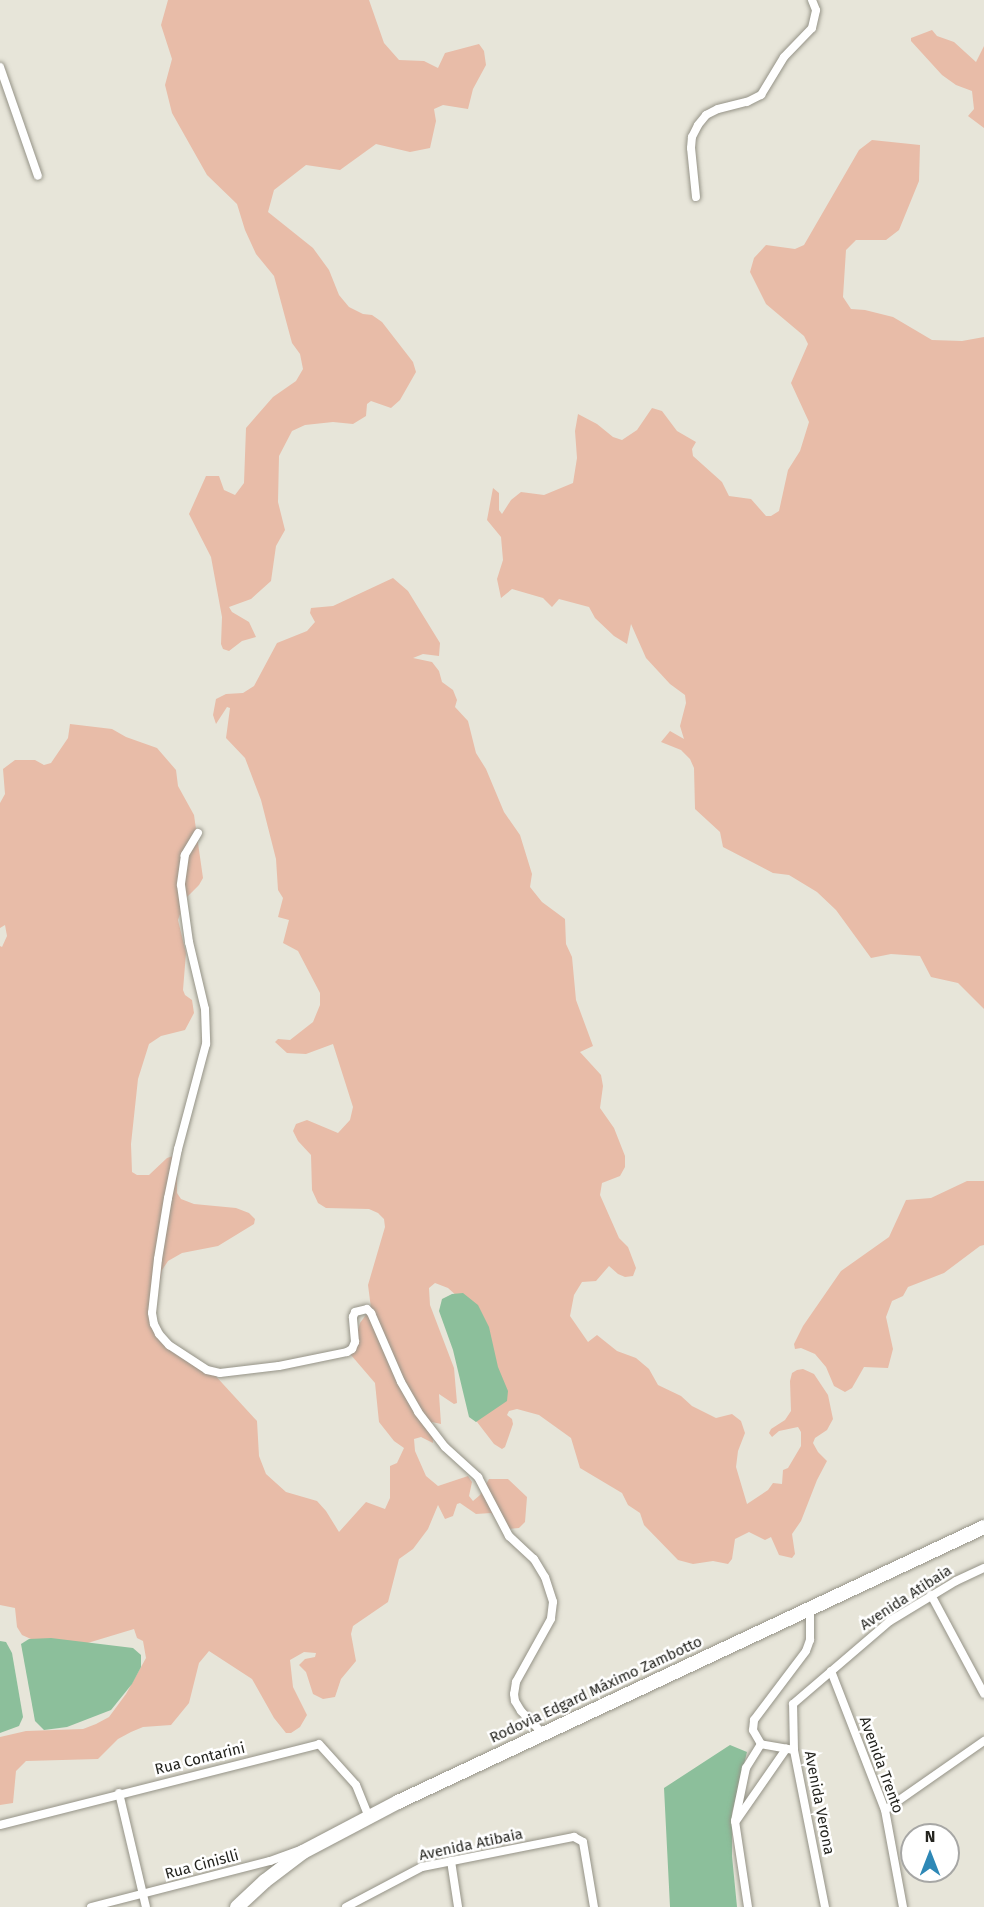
<!DOCTYPE html>
<meta charset="utf-8">
<style>
body{margin:0}
#map{position:relative;width:984px;height:1907px;overflow:hidden;background:#e7e5d9;font-family:"Fira Sans",sans-serif}
div>[style]{position:absolute}
[style*='--x']{left:calc(var(--x)*1px);top:calc(var(--y)*1px);width:calc(var(--w)*1px);rotate:calc(var(--a)*1deg)}
.green>*{inset:0;background:#e8bca8}
.water>*{inset:0;background:#8cbf9b}
.roads{filter:drop-shadow(0 0 2px #959387) drop-shadow(0 0 2px #959387)}
.street>*{height:8px;margin:-4px;padding:0 4px;transform-origin:4px;border-radius:4px;background:#fff}
.primary>*{height:14px;margin:-7px;padding:0 7px;transform-origin:7px;border-radius:7px;background:#fff}
span{translate:-50% -50%;white-space:nowrap;text-align:center;line-height:1.15;-webkit-text-stroke:5px #fff;paint-order:stroke}
.street-label{font-size:15px;color:#24241f}
.north{position:absolute;left:900px;top:1823px;width:60px;height:60px;box-sizing:border-box;background:#fff;border:2px solid #a7a7a5;border-radius:50%;rotate:0deg;font-size:16px;font-weight:700;line-height:24px;text-align:center;color:#24241f}
.north::after{content:'';display:block;margin:auto;width:21px;height:27px;background:#2e88b6;clip-path:polygon(50% 0,100% 100%,50% 72%,0 100%)}
</style>
<div id="map">
<div class="green">
<i style="clip-path:polygon(168px 0,369px 0,384px 43px,399px 60px,424px 61px,438px 68px,445px 53px,479px 44px,484px 51px,486px 65px,473px 89px,468px 109px,443px 105px,434px 109px,436px 121px,430px 148px,410px 152px,376px 144px,340px 170px,306px 165px,274px 190px,268px 212px,313px 248px,329px 270px,339px 295px,349px 307px,363px 314px,372px 315px,382px 322px,413px 362px,416px 372px,400px 400px,391px 408px,371px 401px,367px 404px,366px 416px,353px 424px,333px 422px,305px 425px,292px 431px,279px 456px,278px 502px,285px 530px,276px 546px,271px 581px,251px 599px,229px 607px,232px 612px,249px 622px,256px 637px,242px 641px,229px 651px,223px 649px,221px 644px,222px 617px,211px 557px,189px 514px,206px 476px,219px 476px,224px 490px,235px 495px,244px 483px,246px 428px,273px 397px,296px 381px,303px 369px,300px 354px,292px 343px,274px 276px,256px 254px,245px 230px,237px 204px,207px 175px,172px 113px,165px 85px,172px 59px,161px 25px)"></i>
<i style="clip-path:polygon(932px 30px,937px 36px,954px 42px,976px 62px,984px 46px,984px 128px,968px 116px,974px 109px,972px 91px,956px 85px,942px 75px,911px 41px,911px 38px)"></i>
<i style="clip-path:polygon(872px 140px,920px 145px,919px 181px,899px 230px,886px 240px,856px 240px,846px 250px,843px 297px,851px 309px,865px 310px,893px 317px,932px 340px,962px 341px,984px 337px,984px 1009px,958px 983px,931px 977px,920px 956px,891px 954px,871px 958px,836px 910px,817px 892px,789px 875px,773px 873px,723px 847px,720px 832px,695px 809px,694px 768px,690px 759px,681px 750px,661px 742px,670px 731px,684px 739px,680px 726px,686px 703px,685px 695px,670px 684px,646px 658px,631px 624px,627px 644px,614px 636px,595px 618px,589px 607px,559px 599px,552px 607px,543px 598px,512px 589px,501px 598px,497px 579px,503px 560px,501px 537px,487px 520px,493px 488px,499px 493px,499px 510px,502px 514px,511px 500px,521px 492px,544px 495px,573px 483px,577px 458px,575px 431px,578px 414px,597px 424px,613px 437px,622px 440px,637px 430px,652px 408px,662px 411px,677px 431px,696px 442px,692px 449px,693px 456px,722px 482px,729px 496px,751px 499px,766px 516px,771px 516px,779px 511px,788px 470px,800px 451px,809px 422px,791px 383px,808px 344px,804px 336px,766px 304px,750px 272px,754px 258px,766px 245px,795px 249px,804px 245px,859px 150px)"></i>
<i style="clip-path:polygon(393px 578px,408px 591px,440px 643px,439px 656px,423px 654px,413px 658px,432px 662px,439px 671px,442px 682px,453px 690px,457px 700px,455px 707px,468px 721px,476px 753px,486px 769px,504px 812px,520px 835px,532px 874px,530px 887px,542px 902px,565px 919px,566px 944px,572px 957px,576px 1000px,593px 1046px,580px 1052px,601px 1075px,603px 1086px,600px 1108px,614px 1128px,625px 1156px,625px 1167px,620px 1176px,602px 1183px,600px 1195px,619px 1238px,628px 1247px,636px 1268px,633px 1276px,625px 1277px,618px 1274px,609px 1266px,596px 1281px,582px 1282px,574px 1295px,570px 1316px,588px 1342px,597px 1335px,617px 1351px,636px 1358px,649px 1369px,658px 1385px,681px 1396px,692px 1406px,716px 1418px,732px 1414px,741px 1421px,745px 1433px,738px 1451px,736px 1467px,747px 1504px,768px 1490px,773px 1483px,782px 1484px,783px 1470px,788px 1468px,801px 1446px,801px 1432px,798px 1427px,779px 1431px,772px 1437px,769px 1433px,771px 1429px,785px 1420px,791px 1411px,790px 1381px,792px 1373px,797px 1370px,803px 1369px,814px 1374px,828px 1395px,833px 1419px,827px 1430px,815px 1438px,813px 1443px,818px 1452px,827px 1461px,817px 1480px,801px 1521px,792px 1534px,795px 1554px,792px 1558px,779px 1555px,771px 1537px,765px 1540px,749px 1532px,735px 1539px,732px 1559px,728px 1564px,713px 1561px,693px 1564px,678px 1560px,644px 1525px,640px 1513px,628px 1505px,622px 1493px,580px 1468px,571px 1438px,539px 1415px,517px 1409px,509px 1411px,507px 1415px,512px 1419px,513px 1424px,505px 1447px,502px 1449px,494px 1444px,474px 1418px,458px 1297px,448px 1288px,435px 1283px,429px 1288px,430px 1305px,454px 1368px,457px 1403px,454px 1404px,439px 1394px,441px 1424px,432px 1422px,433px 1443px,421px 1437px,414px 1439px,415px 1451px,426px 1476px,438px 1486px,468px 1476px,472px 1482px,469px 1496px,473px 1501px,480px 1495px,489px 1479px,508px 1479px,527px 1497px,525px 1522px,519px 1528px,507px 1529px,491px 1513px,476px 1514px,460px 1503px,457px 1504px,453px 1516px,445px 1519px,438px 1505px,428px 1529px,413px 1549px,399px 1559px,388px 1602px,353px 1626px,351px 1634px,356px 1661px,341px 1679px,335px 1697px,323px 1699px,313px 1694px,306px 1672px,299px 1665px,305px 1659px,315px 1657px,316px 1653px,304px 1652px,290px 1660px,293px 1687px,307px 1715px,300px 1727px,291px 1733px,286px 1733px,274px 1718px,252px 1679px,209px 1651px,199px 1663px,189px 1703px,171px 1725px,143px 1727px,131px 1732px,118px 1739px,98px 1759px,26px 1761px,16px 1771px,13px 1803px,0 1805px,0 1737px,26px 1731px,83px 1729px,96px 1724px,109px 1717px,126px 1694px,146px 1658px,143px 1641px,137px 1638px,134px 1629px,71px 1648px,48px 1640px,31px 1639px,22px 1635px,17px 1627px,15px 1608px,0 1605px,0 946px,2px 947px,7px 936px,5px 925px,0 928px,0 803px,5px 794px,3px 769px,15px 760px,35px 760px,44px 765px,51px 763px,68px 738px,70px 724px,112px 729px,126px 737px,157px 748px,176px 770px,178px 786px,194px 815px,203px 878px,199px 885px,185px 899px,178px 920px,186px 953px,183px 990px,185px 995px,192px 1000px,194px 1013px,185px 1030px,161px 1036px,149px 1044px,138px 1079px,131px 1144px,132px 1172px,137px 1175px,149px 1175px,167px 1158px,173px 1156px,177px 1164px,177px 1193px,181px 1199px,194px 1204px,236px 1208px,249px 1213px,255px 1219px,254px 1224px,218px 1246px,182px 1253px,168px 1261px,162px 1270px,154px 1314px,158px 1334px,212px 1372px,257px 1421px,259px 1456px,266px 1474px,286px 1492px,317px 1501px,326px 1511px,339px 1532px,366px 1502px,385px 1509px,390px 1498px,390px 1466px,397px 1463px,404px 1448px,394px 1441px,379px 1422px,375px 1383px,351px 1355px,360px 1323px,371px 1308px,368px 1285px,385px 1227px,384px 1219px,378px 1213px,369px 1209px,326px 1208px,318px 1203px,312px 1190px,311px 1155px,298px 1141px,293px 1131px,296px 1124px,307px 1120px,338px 1133px,350px 1120px,353px 1107px,333px 1044px,306px 1054px,287px 1053px,275px 1042px,278px 1039px,290px 1040px,313px 1022px,320px 1005px,320px 993px,298px 951px,283px 943px,289px 920px,278px 917px,283px 898px,278px 890px,276px 859px,261px 800px,245px 758px,226px 738px,230px 708px,227px 707px,216px 724px,213px 715px,216px 699px,226px 694px,243px 693px,254px 686px,277px 643px,307px 631px,315px 622px,310px 613px,311px 608px,333px 606px)"></i>
<i style="clip-path:polygon(967px 1181px,984px 1181px,984px 1245px,980px 1246px,944px 1273px,908px 1287px,903px 1296px,892px 1301px,886px 1317px,893px 1349px,888px 1368px,864px 1367px,852px 1388px,845px 1392px,834px 1386px,826px 1367px,815px 1354px,801px 1348px,795px 1349px,794px 1344px,803px 1326px,841px 1271px,889px 1237px,906px 1200px,931px 1198px)"></i>
</div>
<div class="water">
<i style="clip-path:polygon(463px 1293px,478px 1305px,489px 1327px,498px 1367px,508px 1391px,507px 1401px,476px 1422px,469px 1417px,453px 1350px,439px 1311px,442px 1299px,452px 1294px)"></i>
<i style="clip-path:polygon(51px 1638px,133px 1648px,141px 1655px,141px 1667px,132px 1684px,111px 1710px,67px 1727px,44px 1730px,35px 1721px,21px 1644px,29px 1639px)"></i>
<i style="clip-path:polygon(0 1641px,6px 1642px,12px 1653px,23px 1717px,19px 1726px,0 1733px)"></i>
<i style="clip-path:polygon(730px 1745px,747px 1752px,732px 1813px,732px 1856px,737px 1907px,670px 1907px,664px 1788px)"></i>
</div>
<div class="roads">
<div class="street">
<i style="--x:0;--y:67;--w:115;--a:70.8"></i>
<i style="--x:696;--y:197;--w:49;--a:-95.8"></i>
<i style="--x:691;--y:148;--w:11;--a:-85"></i>
<i style="--x:692;--y:137;--w:13;--a:-63"></i>
<i style="--x:698;--y:125;--w:13;--a:-51"></i>
<i style="--x:706;--y:115;--w:13;--a:-27"></i>
<i style="--x:718;--y:109;--w:30;--a:-14"></i>
<i style="--x:747;--y:102;--w:16;--a:-27"></i>
<i style="--x:761;--y:95;--w:44;--a:-58.8"></i>
<i style="--x:784;--y:57;--w:40;--a:-46"></i>
<i style="--x:812;--y:28;--w:18;--a:-77"></i>
<i style="--x:816;--y:10;--w:11;--a:-112"></i>
<i style="--x:198;--y:833;--w:26;--a:121"></i>
<i style="--x:185;--y:855;--w:30;--a:98"></i>
<i style="--x:181;--y:885;--w:58;--a:82"></i>
<i style="--x:189;--y:942;--w:69;--a:76.6"></i>
<i style="--x:205;--y:1009;--w:35;--a:88"></i>
<i style="--x:206;--y:1044;--w:109;--a:104.9"></i>
<i style="--x:178;--y:1149;--w:50;--a:101.5"></i>
<i style="--x:168;--y:1198;--w:62;--a:99.3"></i>
<i style="--x:158;--y:1259;--w:54;--a:96.3"></i>
<i style="--x:152;--y:1313;--w:11;--a:80"></i>
<i style="--x:154;--y:1324;--w:11;--a:63"></i>
<i style="--x:159;--y:1334;--w:15;--a:48"></i>
<i style="--x:169;--y:1345;--w:45;--a:33.3"></i>
<i style="--x:207;--y:1370;--w:13;--a:13"></i>
<i style="--x:220;--y:1373;--w:59;--a:-6.8"></i>
<i style="--x:279;--y:1366;--w:69;--a:-11.6"></i>
<i style="--x:347;--y:1352;--w:6;--a:-31"></i>
<i style="--x:352;--y:1349;--w:8;--a:-67"></i>
<i style="--x:355;--y:1342;--w:25;--a:-95"></i>
<i style="--x:353;--y:1317;--w:5;--a:-68"></i>
<i style="--x:355;--y:1312;--w:12;--a:-14"></i>
<i style="--x:367;--y:1309;--w:6;--a:45"></i>
<i style="--x:371;--y:1313;--w:75;--a:66.5"></i>
<i style="--x:401;--y:1382;--w:34;--a:60"></i>
<i style="--x:418;--y:1412;--w:44;--a:52.4"></i>
<i style="--x:445;--y:1447;--w:45;--a:42.3"></i>
<i style="--x:478;--y:1477;--w:67;--a:62.3"></i>
<i style="--x:509;--y:1536;--w:34;--a:43"></i>
<i style="--x:534;--y:1559;--w:21;--a:59"></i>
<i style="--x:545;--y:1577;--w:26;--a:72"></i>
<i style="--x:553;--y:1602;--w:17;--a:97"></i>
<i style="--x:551;--y:1619;--w:72;--a:119.1"></i>
<i style="--x:516;--y:1682;--w:12;--a:99"></i>
<i style="--x:514;--y:1694;--w:7;--a:82"></i>
<i style="--x:515;--y:1701;--w:12;--a:59"></i>
<i style="--x:521;--y:1711;--w:32;--a:46"></i>
<i style="--x:931;--y:1595;--w:112;--a:61.8"></i>
<i style="--x:831;--y:1671;--w:149;--a:68.8"></i>
<i style="--x:885;--y:1810;--w:99;--a:79.5"></i>
<i style="--x:794;--y:1750;--w:34;--a:-170"></i>
<i style="--x:761;--y:1744;--w:16;--a:-120"></i>
<i style="--x:753;--y:1730;--w:10;--a:-84"></i>
<i style="--x:754;--y:1720;--w:86;--a:-53"></i>
<i style="--x:806;--y:1651;--w:12;--a:-70"></i>
<i style="--x:810;--y:1640;--w:32;--a:-90"></i>
<i style="--x:119;--y:1793;--w:117;--a:76.7"></i>
<i style="--x:885;--y:1810;--w:121;--a:-34.9"></i>
<i style="--x:736;--y:1821;--w:88;--a:-55.2"></i>
<i style="--x:0;--y:1825;--w:329;--a:-14.2"></i>
<i style="--x:319;--y:1744;--w:55;--a:47.9"></i>
<i style="--x:356;--y:1785;--w:35;--a:68"></i>
<i style="--x:451;--y:1861;--w:47;--a:81.3"></i>
<i style="--x:91;--y:1907;--w:185;--a:-14.4"></i>
<i style="--x:270;--y:1861;--w:30;--a:-20"></i>
<i style="--x:346;--y:1907;--w:86;--a:-27.8"></i>
<i style="--x:422;--y:1867;--w:155;--a:-11.2"></i>
<i style="--x:574;--y:1837;--w:10;--a:29"></i>
<i style="--x:583;--y:1842;--w:66;--a:80.4"></i>
<i style="--x:748;--y:1907;--w:87;--a:-98.6"></i>
<i style="--x:735;--y:1821;--w:54;--a:-78.3"></i>
<i style="--x:746;--y:1768;--w:28;--a:-58"></i>
<i style="--x:825;--y:1907;--w:160;--a:-101.2"></i>
<i style="--x:794;--y:1750;--w:46;--a:-91.2"></i>
<i style="--x:793;--y:1704;--w:128;--a:-40.6"></i>
<i style="--x:890;--y:1621;--w:77;--a:-31.2"></i>
<i style="--x:956;--y:1581;--w:31;--a:-25"></i>
</div>
<div class="primary">
<i style="--x:237;--y:1907;--w:38;--a:-43"></i>
<i style="--x:265;--y:1881;--w:48;--a:-37.3"></i>
<i style="--x:303;--y:1852;--w:107;--a:-27.8"></i>
<i style="--x:398;--y:1802;--w:647;--a:-25.14"></i>
</div>
</div>
<div class="street-label">
<span style="left:906px;top:1598px;rotate:-33deg">Avenida Atibaia</span>
<span style="left:596px;top:1690px;rotate:-25deg">Rodovia Edgard Máximo Zambotto</span>
<span style="left:200px;top:1759px;rotate:-14deg">Rua Contarini</span>
<span style="left:881px;top:1765px;rotate:70deg">Avenida Trento</span>
<span style="left:819px;top:1803px;rotate:79deg">Avenida Verona</span>
<span style="left:471px;top:1845px;rotate:-12deg">Avenida Atibaia</span>
<span style="left:202px;top:1865px;rotate:-15deg">Rua Cinislli</span>
</div>
<div class="north">N</div>
</div>
